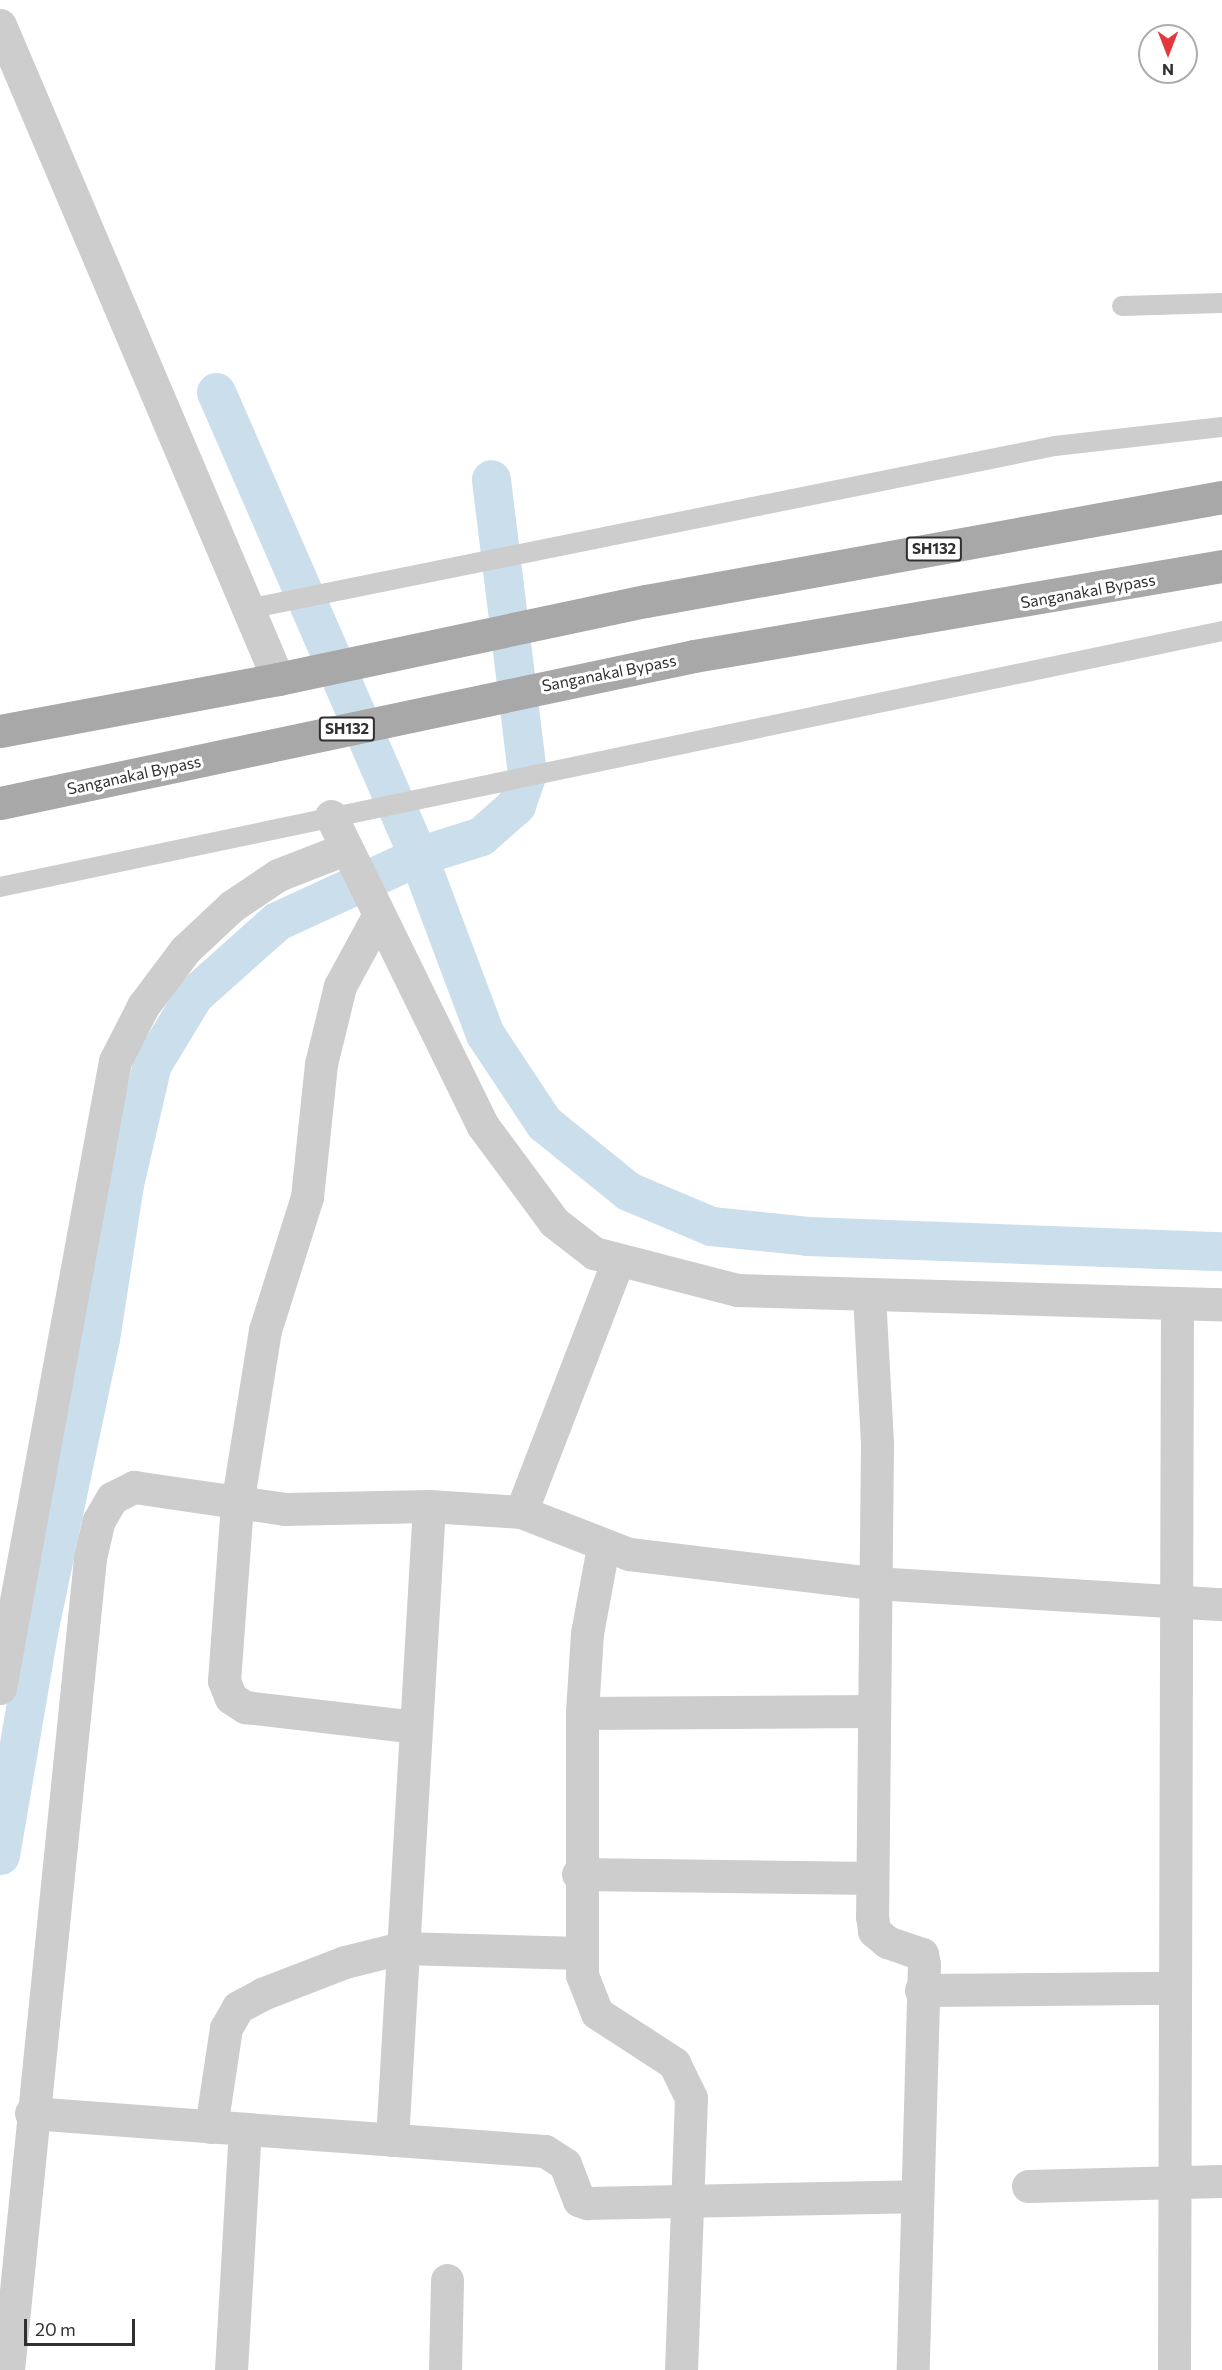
<!DOCTYPE html>
<style>
body{margin:0}
#map{position:relative;width:1222px;height:2370px;overflow:hidden;background:#fff;font-family:Commissioner,sans-serif}
div>[style]{position:absolute}
[style*='--x']{left:calc(var(--x)*1px);top:calc(var(--y)*1px);width:calc(var(--w)*1px);rotate:calc(var(--a)*1deg)}
.canal>*{height:39px;margin:-19.5px;padding:0 19.5px;transform-origin:19.5px;border-radius:19.5px;background:#cbdeec}
.lane>*{height:20px;margin:-10px;padding:0 10px;transform-origin:10px;border-radius:10px;background:#cdcdcd}
.street>*{height:33px;margin:-16.5px;padding:0 16.5px;transform-origin:16.5px;border-radius:16.5px;background:#cdcdcd}
.primary>*{height:33px;margin:-16.5px;padding:0 16.5px;transform-origin:16.5px;border-radius:16.5px;background:#a8a8a8}
span{translate:-50% -50%;white-space:nowrap;text-align:center;line-height:1.15;-webkit-text-stroke:6px #fff;paint-order:stroke}
.shield-label span{padding:2px 4px;background:#fff;border:2px solid;border-radius:4px;-webkit-text-stroke-width:0}
.shield-label{font-size:15px;color:#303030;font-weight:700}
.street-label{font-size:16px;color:#303030}
.north{position:absolute;left:1138px;top:24px;width:60px;height:60px;box-sizing:border-box;background:#fff;border:2px solid #acacac;border-radius:50%;rotate:180deg;font-size:16px;font-weight:700;line-height:24px;text-align:center;color:#303030}
.north::after{content:'';display:block;margin:auto;width:21px;height:27px;background:#e2373c;clip-path:polygon(50% 0,100% 100%,50% 72%,0 100%)}
.scale{position:absolute;left:24px;top:2319px;width:111px;height:27px;box-sizing:border-box;border:3px solid #303030;border-top:0;padding-left:8px;font-size:18px;line-height:21px;white-space:nowrap;color:#303030;-webkit-text-stroke:4px #fff;paint-order:stroke}
</style>
<div id="map">
<div class="canal">
<i style="--x:216;--y:392;--w:506;--a:66.47"></i>
<i style="--x:418;--y:856;--w:190;--a:69.4"></i>
<i style="--x:485;--y:1034;--w:107;--a:56.5"></i>
<i style="--x:544;--y:1123;--w:108;--a:39"></i>
<i style="--x:628;--y:1191;--w:90;--a:22.9"></i>
<i style="--x:711;--y:1226;--w:97;--a:5.9"></i>
<i style="--x:807;--y:1236;--w:415;--a:2.1"></i>
<i style="--x:0;--y:1855;--w:226;--a:-80.3"></i>
<i style="--x:38;--y:1632;--w:299;--a:-78.1"></i>
<i style="--x:100;--y:1339;--w:157;--a:-81.2"></i>
<i style="--x:124;--y:1184;--w:123;--a:-76.9"></i>
<i style="--x:152;--y:1064;--w:81;--a:-58.7"></i>
<i style="--x:194;--y:995;--w:111;--a:-41.7"></i>
<i style="--x:277;--y:921;--w:155;--a:-24.7"></i>
<i style="--x:418;--y:856;--w:66;--a:-17.6"></i>
<i style="--x:481;--y:836;--w:47;--a:-41.5"></i>
<i style="--x:516;--y:805;--w:34;--a:-71"></i>
<i style="--x:527;--y:773;--w:296;--a:-97"></i>
</div>
<div class="lane">
<i style="--x:1122;--y:306;--w:100;--a:-1.7"></i>
<i style="--x:248;--y:609;--w:823;--a:-11.42"></i>
<i style="--x:1055;--y:446;--w:168;--a:-6.5"></i>
<i style="--x:0;--y:887;--w:1249;--a:-11.83"></i>
</div>
<div class="street">
<i style="--x:0;--y:25;--w:711;--a:66.97"></i>
<i style="--x:331;--y:816;--w:345;--a:63.9"></i>
<i style="--x:483;--y:1126;--w:119;--a:53.5"></i>
<i style="--x:554;--y:1222;--w:51;--a:37.8"></i>
<i style="--x:594;--y:1253;--w:148;--a:14.5"></i>
<i style="--x:737;--y:1290;--w:485;--a:1.7"></i>
<i style="--x:378;--y:916;--w:80;--a:118.5"></i>
<i style="--x:340;--y:986;--w:80;--a:103.7"></i>
<i style="--x:321;--y:1064;--w:134;--a:96"></i>
<i style="--x:307;--y:1197;--w:139;--a:107.5"></i>
<i style="--x:265;--y:1330;--w:176;--a:99.1"></i>
<i style="--x:237;--y:1504;--w:177;--a:94.2"></i>
<i style="--x:224;--y:1681;--w:18;--a:68"></i>
<i style="--x:231;--y:1698;--w:17;--a:33"></i>
<i style="--x:245;--y:1707;--w:171;--a:6.7"></i>
<i style="--x:869;--y:1295;--w:150;--a:86.9"></i>
<i style="--x:877;--y:1445;--w:471;--a:90.6"></i>
<i style="--x:872;--y:1916;--w:15;--a:82"></i>
<i style="--x:874;--y:1931;--w:17;--a:40"></i>
<i style="--x:887;--y:1942;--w:37;--a:19"></i>
<i style="--x:922;--y:1954;--w:10;--a:79"></i>
<i style="--x:924;--y:1964;--w:406;--a:91.6"></i>
<i style="--x:521;--y:1512;--w:269;--a:-68.9"></i>
<i style="--x:603;--y:1547;--w:87;--a:100.5"></i>
<i style="--x:587;--y:1633;--w:80;--a:93.6"></i>
<i style="--x:582;--y:1713;--w:262;--a:90"></i>
<i style="--x:582;--y:1975;--w:41;--a:68.5"></i>
<i style="--x:597;--y:2013;--w:92;--a:33"></i>
<i style="--x:674;--y:2063;--w:39;--a:64"></i>
<i style="--x:691;--y:2098;--w:272;--a:92.1"></i>
<i style="--x:0;--y:1688;--w:637;--a:-79.61"></i>
<i style="--x:115;--y:1061;--w:62;--a:-63"></i>
<i style="--x:143;--y:1006;--w:70;--a:-53.1"></i>
<i style="--x:185;--y:950;--w:64;--a:-43.1"></i>
<i style="--x:232;--y:906;--w:55;--a:-34"></i>
<i style="--x:278;--y:875;--w:72;--a:-21.2"></i>
<i style="--x:582;--y:1713;--w:291;--a:-0.4"></i>
<i style="--x:578;--y:1874;--w:294;--a:0.8"></i>
<i style="--x:921;--y:1990;--w:252;--a:-0.5"></i>
<i style="--x:31;--y:2113;--w:515;--a:4.23"></i>
<i style="--x:545;--y:2151;--w:24;--a:33"></i>
<i style="--x:565;--y:2164;--w:39;--a:69"></i>
<i style="--x:579;--y:2200;--w:9;--a:21"></i>
<i style="--x:587;--y:2203;--w:328;--a:-1.2"></i>
<i style="--x:211;--y:2127;--w:100;--a:-81.4"></i>
<i style="--x:226;--y:2028;--w:24;--a:-60"></i>
<i style="--x:238;--y:2007;--w:27;--a:-28"></i>
<i style="--x:262;--y:1994;--w:89;--a:-21.1"></i>
<i style="--x:345;--y:1962;--w:58;--a:-14"></i>
<i style="--x:401;--y:1948;--w:180;--a:1.6"></i>
<i style="--x:392;--y:2140;--w:635;--a:-86.66"></i>
<i style="--x:1028;--y:2186;--w:194;--a:-1.5"></i>
<i style="--x:8;--y:2370;--w:816;--a:-84.23"></i>
<i style="--x:90;--y:1558;--w:37;--a:-77"></i>
<i style="--x:98;--y:1522;--w:28;--a:-60"></i>
<i style="--x:112;--y:1498;--w:25;--a:-27"></i>
<i style="--x:134;--y:1487;--w:152;--a:8.3"></i>
<i style="--x:284;--y:1509;--w:145;--a:-1.2"></i>
<i style="--x:429;--y:1506;--w:92;--a:3.7"></i>
<i style="--x:521;--y:1512;--w:116;--a:21.3"></i>
<i style="--x:629;--y:1554;--w:247;--a:6.8"></i>
<i style="--x:874;--y:1583;--w:349;--a:3.5"></i>
<i style="--x:231;--y:2370;--w:241;--a:-86.7"></i>
<i style="--x:445;--y:2370;--w:90;--a:-88.7"></i>
<i style="--x:1174;--y:2370;--w:1067;--a:-89.84"></i>
</div>
<div class="primary">
<i style="--x:0;--y:731;--w:283;--a:-10.6"></i>
<i style="--x:278;--y:679;--w:376;--a:-12"></i>
<i style="--x:646;--y:601;--w:585;--a:-10.23"></i>
<i style="--x:0;--y:803;--w:709;--a:-11.96"></i>
<i style="--x:694;--y:656;--w:536;--a:-9.67"></i>
</div>
<div class="shield-label">
<span style="left:934px;top:549px">SH132</span>
<span style="left:347px;top:729px">SH132</span>
</div>
<div class="street-label">
<span style="left:1088px;top:591px;rotate:-10deg">Sanganakal Bypass</span>
<span style="left:609px;top:673px;rotate:-11deg">Sanganakal Bypass</span>
<span style="left:134px;top:775px;rotate:-12deg">Sanganakal Bypass</span>
</div>
<div class="north">N</div>
<div class="scale">20 m</div>
</div>
